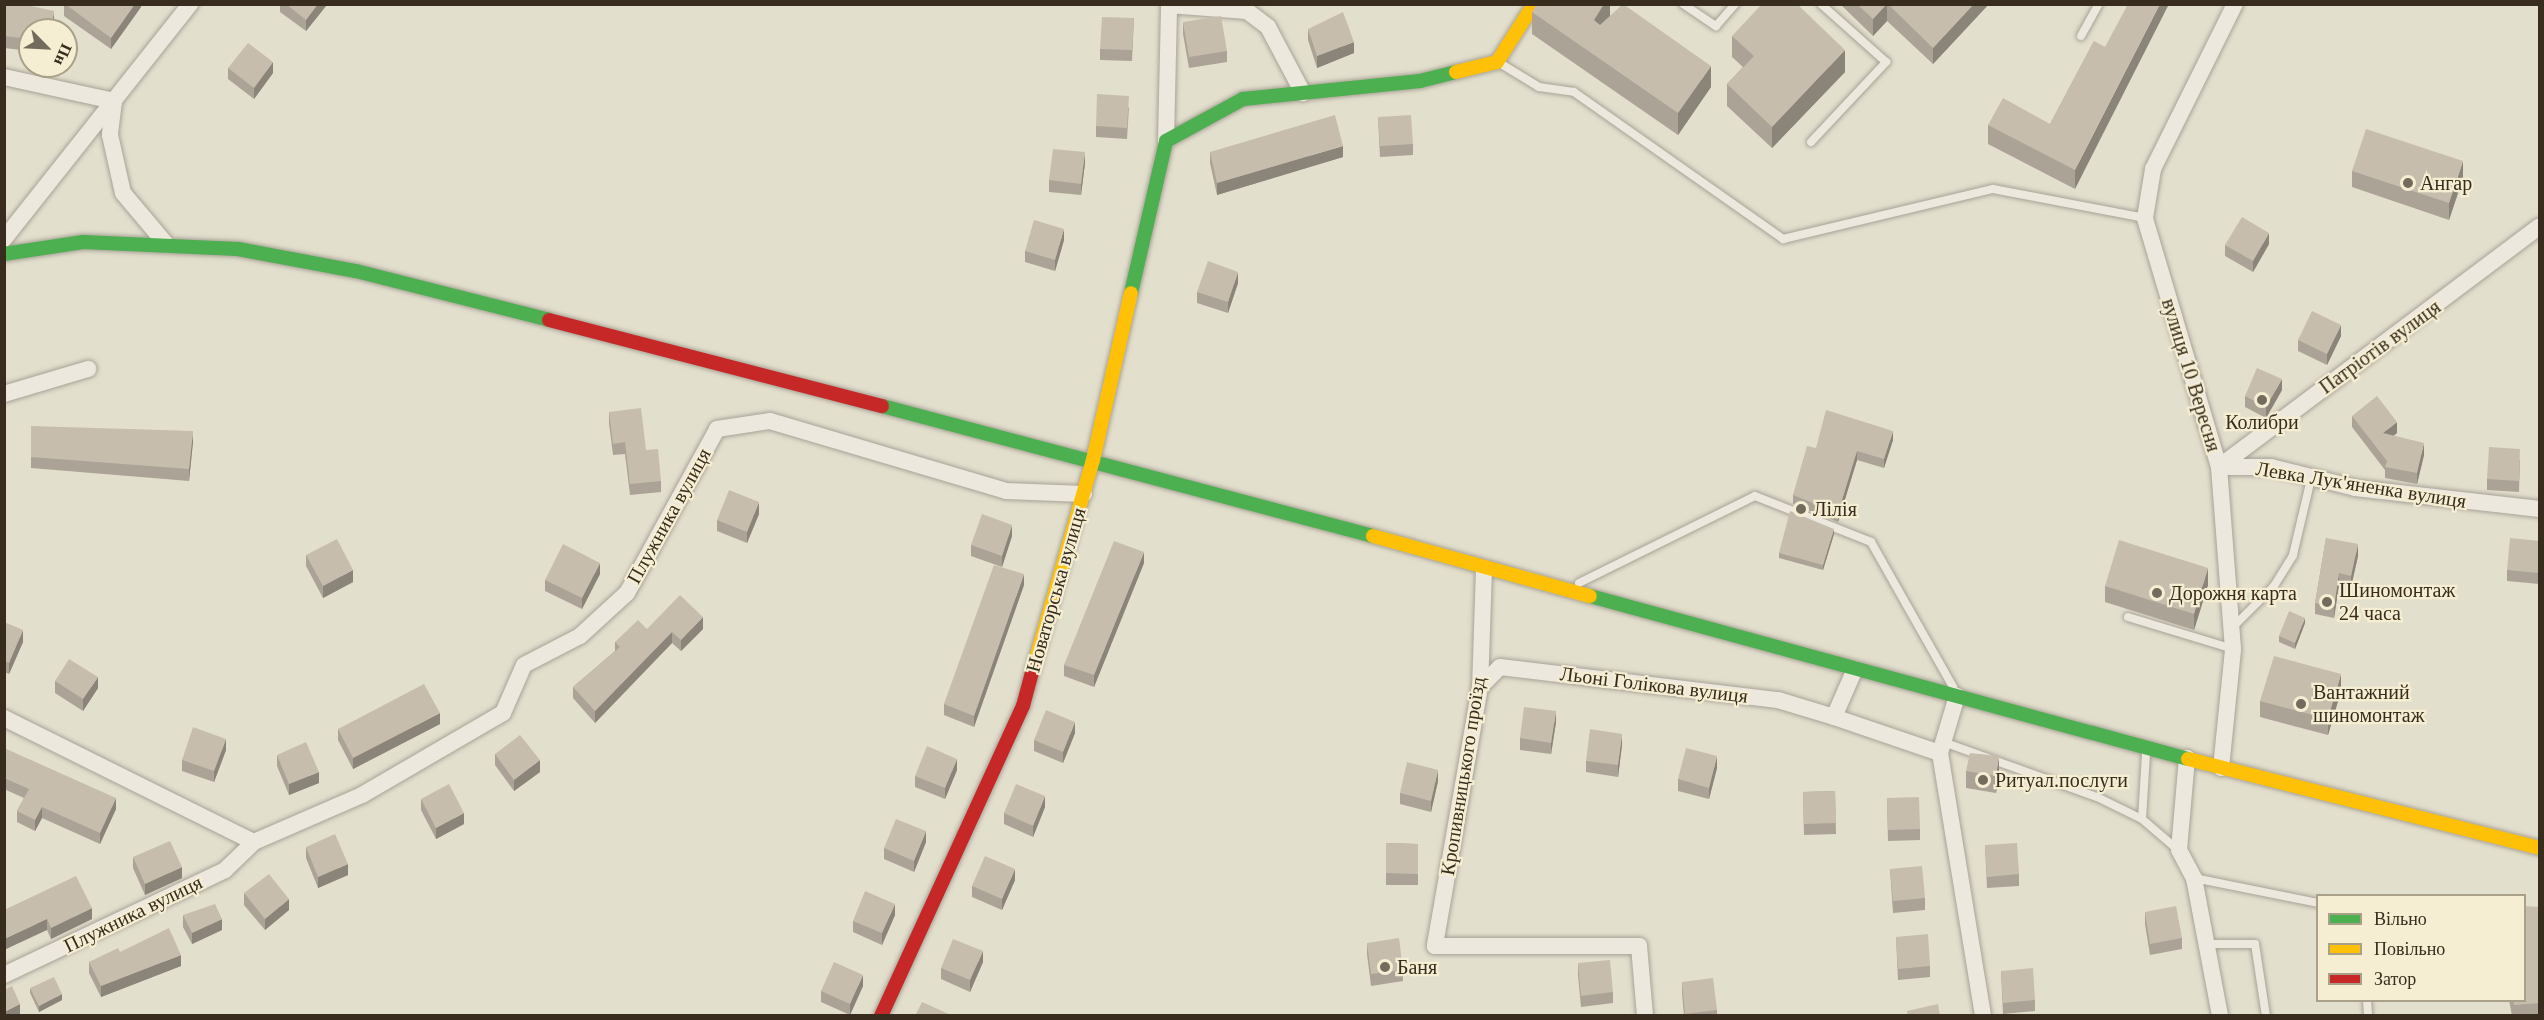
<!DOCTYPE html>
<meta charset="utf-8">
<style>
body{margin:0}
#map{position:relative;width:2544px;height:1020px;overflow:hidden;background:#e3dfcd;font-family:"Times New Roman",serif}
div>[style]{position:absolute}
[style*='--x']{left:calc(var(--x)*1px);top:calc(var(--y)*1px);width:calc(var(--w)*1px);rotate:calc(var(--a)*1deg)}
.roads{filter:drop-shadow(0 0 2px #a8a396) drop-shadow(0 0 2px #a8a396)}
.lane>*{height:8px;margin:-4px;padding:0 4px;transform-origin:4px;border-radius:4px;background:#ece8de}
.street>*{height:16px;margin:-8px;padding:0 8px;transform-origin:8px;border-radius:8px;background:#ece8de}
.fast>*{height:14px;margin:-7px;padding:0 7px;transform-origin:7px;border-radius:7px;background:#4caf50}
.slow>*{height:14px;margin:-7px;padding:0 7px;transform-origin:7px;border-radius:7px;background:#ffc107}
.jam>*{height:14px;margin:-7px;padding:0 7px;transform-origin:7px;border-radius:7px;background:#c62828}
.wall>*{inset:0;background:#aba395}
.shaded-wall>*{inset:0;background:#8b8479}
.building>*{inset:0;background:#c7bdad}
.dots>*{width:16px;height:16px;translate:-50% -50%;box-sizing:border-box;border:3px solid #f5eed2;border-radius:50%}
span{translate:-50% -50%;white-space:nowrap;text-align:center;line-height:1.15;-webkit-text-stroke:4.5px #f5eed2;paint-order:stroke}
.poi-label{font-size:20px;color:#372c1e}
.left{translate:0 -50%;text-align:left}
.street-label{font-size:20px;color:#372c1e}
.frame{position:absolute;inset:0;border:6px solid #372c1e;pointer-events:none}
.legend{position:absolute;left:2316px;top:894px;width:210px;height:108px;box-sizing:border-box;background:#f5eed2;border:2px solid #a9a08a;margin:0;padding:8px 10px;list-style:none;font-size:18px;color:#372c1e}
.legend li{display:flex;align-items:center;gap:12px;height:30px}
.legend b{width:30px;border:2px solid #a9a08a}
.north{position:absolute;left:18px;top:18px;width:60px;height:60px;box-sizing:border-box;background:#f5eed2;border:2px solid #a9a08a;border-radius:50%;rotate:114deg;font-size:16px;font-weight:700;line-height:24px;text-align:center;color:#372c1e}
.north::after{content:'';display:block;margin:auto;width:21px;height:27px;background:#736b5b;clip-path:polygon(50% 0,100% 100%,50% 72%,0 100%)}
</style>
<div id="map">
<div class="roads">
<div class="lane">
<i style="--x:1683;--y:4;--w:40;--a:34"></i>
<i style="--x:1716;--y:26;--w:29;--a:-49"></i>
<i style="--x:2081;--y:36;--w:37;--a:-61"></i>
<i style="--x:1498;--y:62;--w:48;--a:31.4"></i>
<i style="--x:1539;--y:87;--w:35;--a:8"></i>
<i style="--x:1574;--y:92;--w:256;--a:35.1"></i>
<i style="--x:1783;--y:239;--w:216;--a:-13.4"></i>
<i style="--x:1993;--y:189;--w:155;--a:10.8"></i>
<i style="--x:1811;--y:142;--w:110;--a:-46.8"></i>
<i style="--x:1886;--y:62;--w:87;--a:-138.3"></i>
<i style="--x:1579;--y:583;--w:196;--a:-26.3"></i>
<i style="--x:1755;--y:496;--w:125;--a:21.6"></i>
<i style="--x:1871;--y:542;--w:167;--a:60.5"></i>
<i style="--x:2128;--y:617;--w:110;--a:16.9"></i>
<i style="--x:2232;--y:628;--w:59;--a:-45"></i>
<i style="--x:2274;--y:586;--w:36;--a:-58"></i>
<i style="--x:2293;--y:555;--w:78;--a:-76.7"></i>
<i style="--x:1946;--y:743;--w:160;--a:19.7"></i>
<i style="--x:2097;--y:797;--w:50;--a:26.1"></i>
<i style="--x:2142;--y:819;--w:48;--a:40.7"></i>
<i style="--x:2142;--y:819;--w:65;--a:-86.5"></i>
<i style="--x:2194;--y:878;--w:126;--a:11.4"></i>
<i style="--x:2206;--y:944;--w:49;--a:0"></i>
<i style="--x:2255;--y:944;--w:73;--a:81.3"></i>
<i style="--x:2367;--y:1000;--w:16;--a:86"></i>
</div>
<div class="street">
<i style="--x:1169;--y:5;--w:78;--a:4.4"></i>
<i style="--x:1247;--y:11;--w:26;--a:37"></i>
<i style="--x:1268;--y:27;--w:75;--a:62.1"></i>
<i style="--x:4;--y:77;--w:113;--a:12.3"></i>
<i style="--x:114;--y:101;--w:34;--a:97"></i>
<i style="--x:110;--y:135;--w:59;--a:77.4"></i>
<i style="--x:123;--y:193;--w:67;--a:49.9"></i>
<i style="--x:1166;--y:141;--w:137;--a:-88.7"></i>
<i style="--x:4;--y:239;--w:300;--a:-51.6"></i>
<i style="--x:4;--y:394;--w:88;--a:-16.6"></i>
<i style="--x:2219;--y:467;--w:401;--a:-36.9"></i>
<i style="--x:2219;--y:467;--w:52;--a:0"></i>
<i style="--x:2271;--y:467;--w:87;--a:14"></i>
<i style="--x:2355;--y:488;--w:186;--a:6.5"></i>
<i style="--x:1484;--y:569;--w:118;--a:91.9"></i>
<i style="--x:1480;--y:687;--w:263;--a:99.9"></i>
<i style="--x:1435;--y:946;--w:204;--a:0"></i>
<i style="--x:1639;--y:946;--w:70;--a:85.1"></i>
<i style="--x:1480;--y:687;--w:28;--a:-45"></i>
<i style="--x:1500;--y:667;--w:280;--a:6.8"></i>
<i style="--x:1778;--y:700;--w:59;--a:16.9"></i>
<i style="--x:1834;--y:717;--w:52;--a:-66.4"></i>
<i style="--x:1957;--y:696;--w:59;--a:106.6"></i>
<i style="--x:1940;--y:753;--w:266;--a:80.7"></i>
<i style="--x:1834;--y:717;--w:112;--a:18.8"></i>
<i style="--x:4;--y:718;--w:279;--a:26.4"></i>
<i style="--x:2187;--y:758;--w:92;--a:95"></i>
<i style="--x:2179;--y:850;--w:32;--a:62"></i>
<i style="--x:2194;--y:878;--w:140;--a:79.3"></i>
<i style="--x:2221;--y:768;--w:120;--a:-84.2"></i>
<i style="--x:2233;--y:649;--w:183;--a:-94.4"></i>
<i style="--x:2219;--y:467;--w:260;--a:-106.6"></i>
<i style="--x:2145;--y:218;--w:50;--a:-80.7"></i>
<i style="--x:2153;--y:169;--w:184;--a:-63.6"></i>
<i style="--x:4;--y:975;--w:245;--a:-25.4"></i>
<i style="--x:225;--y:870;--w:40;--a:-44"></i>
<i style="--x:254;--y:842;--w:118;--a:-23.5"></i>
<i style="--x:362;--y:795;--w:163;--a:-30.2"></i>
<i style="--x:503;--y:713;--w:52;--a:-66.4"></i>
<i style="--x:524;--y:665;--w:63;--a:-27.4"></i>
<i style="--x:580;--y:636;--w:64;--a:-42.5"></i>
<i style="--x:627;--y:593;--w:187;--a:-61.2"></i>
<i style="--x:717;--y:429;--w:54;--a:-8.6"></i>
<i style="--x:770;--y:421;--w:246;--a:16.5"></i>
<i style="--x:1006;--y:491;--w:78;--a:2.2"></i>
</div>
<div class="fast">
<i style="--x:4;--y:254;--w:80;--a:-8.6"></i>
<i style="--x:83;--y:242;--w:155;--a:2.6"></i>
<i style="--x:238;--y:249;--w:120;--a:10.6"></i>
<i style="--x:356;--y:271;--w:199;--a:14.2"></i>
<i style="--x:1131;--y:293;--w:156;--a:-77"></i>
<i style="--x:1166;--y:141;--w:88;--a:-28.6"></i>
<i style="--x:1243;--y:99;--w:178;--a:-5.8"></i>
<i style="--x:1420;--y:81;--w:37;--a:-14"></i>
<i style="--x:882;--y:406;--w:508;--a:14.83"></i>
<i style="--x:1590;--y:596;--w:620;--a:15.25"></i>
</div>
<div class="slow">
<i style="--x:1456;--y:72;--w:42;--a:-13.7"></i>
<i style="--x:1497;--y:62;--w:69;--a:-57.5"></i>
<i style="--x:1373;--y:536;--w:225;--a:15.5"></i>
<i style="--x:1033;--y:669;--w:217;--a:-74"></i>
<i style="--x:1093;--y:460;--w:171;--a:-77.2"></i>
<i style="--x:2188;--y:759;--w:363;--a:14.2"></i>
</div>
<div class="jam">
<i style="--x:549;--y:320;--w:344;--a:14.5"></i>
<i style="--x:881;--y:1016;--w:341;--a:-65.4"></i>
<i style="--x:1023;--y:706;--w:38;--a:-75"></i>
</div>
</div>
<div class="wall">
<i style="clip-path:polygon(4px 4px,54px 23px,53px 30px,30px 30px,30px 51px,4px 48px)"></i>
<i style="clip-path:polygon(64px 4px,141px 4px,141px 7px,111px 49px,64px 16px)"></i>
<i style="clip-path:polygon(280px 4px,326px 4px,326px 6px,306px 31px,280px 12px)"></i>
<i style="clip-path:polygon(1610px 4px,1610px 16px,1711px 87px,1678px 135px,1532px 34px,1532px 12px)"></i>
<i style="clip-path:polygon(1840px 4px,1989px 4px,1933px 64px,1887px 21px,1873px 36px)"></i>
<i style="clip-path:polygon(1134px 18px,1132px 61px,1100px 60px,1100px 49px)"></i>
<i style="clip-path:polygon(1183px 22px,1227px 51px,1227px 62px,1189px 68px,1183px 34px)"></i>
<i style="clip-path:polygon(1308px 29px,1354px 53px,1317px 68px,1308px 40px)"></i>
<i style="clip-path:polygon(1732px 36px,1845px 72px,1772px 148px,1727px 106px,1727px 84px,1743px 67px,1732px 57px)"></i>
<i style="clip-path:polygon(2094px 41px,2075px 189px,1988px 144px,1988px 125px,2050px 124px)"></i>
<i style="clip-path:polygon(228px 68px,273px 73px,254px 99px,228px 79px)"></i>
<i style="clip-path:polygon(1129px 107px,1127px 139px,1096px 137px,1096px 126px)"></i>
<i style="clip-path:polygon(1378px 117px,1413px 144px,1413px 155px,1380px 157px)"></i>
<i style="clip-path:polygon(1210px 152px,1343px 157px,1217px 195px,1210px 163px)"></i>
<i style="clip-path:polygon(1085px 163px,1081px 195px,1049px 192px,1049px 180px)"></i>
<i style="clip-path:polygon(2352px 171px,2463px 178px,2449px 220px,2352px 187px)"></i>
<i style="clip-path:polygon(1064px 240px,1055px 271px,1025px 262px,1025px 251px)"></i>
<i style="clip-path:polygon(2269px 244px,2253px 272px,2225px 256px,2225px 245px)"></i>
<i style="clip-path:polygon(1238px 283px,1228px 313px,1197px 303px,1197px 292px)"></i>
<i style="clip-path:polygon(2341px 336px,2327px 365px,2298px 351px,2298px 340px)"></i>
<i style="clip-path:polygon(2282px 390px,2266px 418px,2245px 407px,2245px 396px)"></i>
<i style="clip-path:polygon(609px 412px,661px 481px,661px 492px,630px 495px,625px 454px,613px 455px,609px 423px)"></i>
<i style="clip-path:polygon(2352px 416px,2397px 433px,2393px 436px,2424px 455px,2417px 484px,2385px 478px,2385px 470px,2352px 427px)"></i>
<i style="clip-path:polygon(31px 426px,193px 442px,189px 481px,31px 468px)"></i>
<i style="clip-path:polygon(1893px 440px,1884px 468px,1857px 460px,1838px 522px,1793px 504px,1793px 495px,1816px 448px)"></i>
<i style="clip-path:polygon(2520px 460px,2519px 492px,2487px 490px,2487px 479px)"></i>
<i style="clip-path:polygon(759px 514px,747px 543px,717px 531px,717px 520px)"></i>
<i style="clip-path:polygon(1834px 534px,1823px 570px,1779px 558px,1779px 553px)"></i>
<i style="clip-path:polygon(1012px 536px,1002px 567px,971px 556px,971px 545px)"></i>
<i style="clip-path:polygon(2326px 538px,2358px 556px,2351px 587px,2339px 585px,2334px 618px,2315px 614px,2315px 603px)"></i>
<i style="clip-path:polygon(2540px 541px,2539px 584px,2507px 581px,2507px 570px)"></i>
<i style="clip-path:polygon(306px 555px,353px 582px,323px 598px,306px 566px)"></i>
<i style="clip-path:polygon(1144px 563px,1094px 687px,1064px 676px,1064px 665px)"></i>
<i style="clip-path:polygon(600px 574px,582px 609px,545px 591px,545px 580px)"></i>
<i style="clip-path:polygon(1024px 585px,974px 727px,944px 715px,944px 704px)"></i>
<i style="clip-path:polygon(2208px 585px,2194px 630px,2105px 602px,2105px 586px)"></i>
<i style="clip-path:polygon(4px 622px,23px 642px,9px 674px,4px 672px)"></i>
<i style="clip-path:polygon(2305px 623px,2295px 649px,2279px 642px,2279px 636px)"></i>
<i style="clip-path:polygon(647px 629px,703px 629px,681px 651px,672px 643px,595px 723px,573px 698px,573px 687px,615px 651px,615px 642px)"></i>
<i style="clip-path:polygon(55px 681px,98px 688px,83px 711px,55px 693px)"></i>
<i style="clip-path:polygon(2341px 691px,2328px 735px,2260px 717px,2260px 701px)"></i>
<i style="clip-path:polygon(1556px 722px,1551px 754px,1520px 750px,1520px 738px)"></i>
<i style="clip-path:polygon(440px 724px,353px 769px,338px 740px,338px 729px)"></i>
<i style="clip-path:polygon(1075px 733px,1063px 763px,1034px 751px,1034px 740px)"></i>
<i style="clip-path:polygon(1622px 745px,1618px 777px,1586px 772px,1586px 761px)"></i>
<i style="clip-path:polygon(4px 748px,116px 809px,100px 844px,42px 818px,35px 831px,17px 822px,17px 811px,24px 798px,4px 789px)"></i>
<i style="clip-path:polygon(226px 750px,214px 782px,182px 771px,182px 760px)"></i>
<i style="clip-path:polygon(495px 754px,540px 772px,514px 791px,495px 765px)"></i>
<i style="clip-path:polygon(277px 755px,319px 783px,289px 795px,277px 766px)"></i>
<i style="clip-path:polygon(1717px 768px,1709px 799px,1678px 791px,1678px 779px)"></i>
<i style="clip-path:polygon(957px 770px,945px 799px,915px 787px,915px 776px)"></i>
<i style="clip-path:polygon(1966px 771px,1999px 773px,1996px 793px,1966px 788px)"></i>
<i style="clip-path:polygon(1438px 781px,1431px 812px,1400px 804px,1400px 793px)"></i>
<i style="clip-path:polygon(1835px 791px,1836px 834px,1804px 835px,1803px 792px)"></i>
<i style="clip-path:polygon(1887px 798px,1920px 829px,1920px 840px,1888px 841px)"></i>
<i style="clip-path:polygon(421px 799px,464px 824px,436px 839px,421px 810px)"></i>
<i style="clip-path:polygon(1045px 807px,1033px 837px,1004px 824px,1004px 813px)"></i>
<i style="clip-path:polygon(926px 842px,914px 872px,884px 859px,884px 848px)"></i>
<i style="clip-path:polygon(1386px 843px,1418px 844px,1418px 885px,1386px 885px)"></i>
<i style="clip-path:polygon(1985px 845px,2019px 874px,2019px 886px,1987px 888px)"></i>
<i style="clip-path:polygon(306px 847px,348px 875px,318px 888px,306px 858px)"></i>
<i style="clip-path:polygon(133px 857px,182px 878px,145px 895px,133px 868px)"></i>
<i style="clip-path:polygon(1890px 869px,1925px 898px,1925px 910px,1893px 913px)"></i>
<i style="clip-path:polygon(1015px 880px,1002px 910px,972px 897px,972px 886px)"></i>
<i style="clip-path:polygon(244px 893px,289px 910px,265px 930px,244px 905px)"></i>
<i style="clip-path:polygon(2540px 907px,2540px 1016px,2512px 1016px,2509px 1000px,2524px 1000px)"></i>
<i style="clip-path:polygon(4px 910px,92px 919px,51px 939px,47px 930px)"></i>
<i style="clip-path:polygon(2145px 912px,2182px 938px,2182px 949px,2150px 955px,2145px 924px)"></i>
<i style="clip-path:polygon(183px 915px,222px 930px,192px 944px,183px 927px)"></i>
<i style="clip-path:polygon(895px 915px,882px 945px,853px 932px,853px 921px)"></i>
<i style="clip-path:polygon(1896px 937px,1930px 966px,1930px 977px,1898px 980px)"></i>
<i style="clip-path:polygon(1367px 943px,1403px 970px,1403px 981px,1371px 986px,1367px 954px)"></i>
<i style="clip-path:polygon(120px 952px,181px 966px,101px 997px,89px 973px,89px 962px)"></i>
<i style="clip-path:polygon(983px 962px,970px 992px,941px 979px,941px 968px)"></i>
<i style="clip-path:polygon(1578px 963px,1613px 992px,1613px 1003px,1581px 1007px,1578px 975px)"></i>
<i style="clip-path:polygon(2001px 971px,2035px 1000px,2035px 1011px,2003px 1014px)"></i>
<i style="clip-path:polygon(1682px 982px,1717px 1010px,1717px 1016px,1684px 1016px,1682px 993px)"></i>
<i style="clip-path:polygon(863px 986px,850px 1015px,821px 1002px,821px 991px)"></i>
<i style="clip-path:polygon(30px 988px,62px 1000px,39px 1012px,30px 993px)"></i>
</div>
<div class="shaded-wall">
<i style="clip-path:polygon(135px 4px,141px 4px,141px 7px,111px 49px,111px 38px)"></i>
<i style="clip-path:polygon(318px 4px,326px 4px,326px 6px,306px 31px,306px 20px)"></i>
<i style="clip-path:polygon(1604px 4px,1610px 4px,1610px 17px,1594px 41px,1594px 20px)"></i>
<i style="clip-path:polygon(1887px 4px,1887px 21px,1873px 36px,1873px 19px)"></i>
<i style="clip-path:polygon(1974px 4px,1989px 4px,1933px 64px,1933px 48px)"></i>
<i style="clip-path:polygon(2160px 4px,2169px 4px,2075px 189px,2075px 170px)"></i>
<i style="clip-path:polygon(54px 11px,54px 23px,53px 30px,51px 30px)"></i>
<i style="clip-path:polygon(1354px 42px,1354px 53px,1317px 68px,1317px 56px)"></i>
<i style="clip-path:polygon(1845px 50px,1845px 72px,1772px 148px,1772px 127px)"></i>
<i style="clip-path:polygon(273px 62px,273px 73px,254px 99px,254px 88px)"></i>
<i style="clip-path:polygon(1711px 66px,1711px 87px,1678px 135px,1678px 113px)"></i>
<i style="clip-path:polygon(1343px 146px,1343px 157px,1217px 195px,1217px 183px)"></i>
<i style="clip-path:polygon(1085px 152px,1085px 163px,1081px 195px,1081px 184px)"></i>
<i style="clip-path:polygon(2463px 161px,2463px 178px,2449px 220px,2449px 203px)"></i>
<i style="clip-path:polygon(1064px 229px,1064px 240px,1055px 271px,1055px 260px)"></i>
<i style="clip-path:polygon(2269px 233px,2269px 244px,2253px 272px,2253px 261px)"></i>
<i style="clip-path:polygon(1238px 272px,1238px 283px,1228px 313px,1228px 302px)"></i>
<i style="clip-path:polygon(2341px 325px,2341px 336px,2327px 365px,2327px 354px)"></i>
<i style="clip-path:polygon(2282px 379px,2282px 390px,2266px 418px,2266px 407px)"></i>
<i style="clip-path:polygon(2397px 422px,2397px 433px,2383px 444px,2383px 433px)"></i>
<i style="clip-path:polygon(193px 431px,193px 442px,189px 481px,189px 469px)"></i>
<i style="clip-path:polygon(1893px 431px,1893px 440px,1884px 468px,1884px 459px)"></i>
<i style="clip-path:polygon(2424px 443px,2424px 455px,2417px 484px,2417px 473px)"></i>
<i style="clip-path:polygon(1857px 451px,1857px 460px,1838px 522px,1838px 513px)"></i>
<i style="clip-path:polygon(759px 502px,759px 514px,747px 543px,747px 532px)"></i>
<i style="clip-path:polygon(1012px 525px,1012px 536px,1002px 567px,1002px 556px)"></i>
<i style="clip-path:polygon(1834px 529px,1834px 534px,1823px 570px,1823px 565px)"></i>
<i style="clip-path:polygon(2358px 544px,2358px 556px,2351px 587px,2351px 576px)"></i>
<i style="clip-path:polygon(1144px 552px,1144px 563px,1094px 687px,1094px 675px)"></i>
<i style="clip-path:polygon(600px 563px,600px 574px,582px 609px,582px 598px)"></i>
<i style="clip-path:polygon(2208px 568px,2208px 585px,2194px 630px,2194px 614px)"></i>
<i style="clip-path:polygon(353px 570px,353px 582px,323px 598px,323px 586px)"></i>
<i style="clip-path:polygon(2339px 573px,2339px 585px,2334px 618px,2334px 607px)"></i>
<i style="clip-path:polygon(1024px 574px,1024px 585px,974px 727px,974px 716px)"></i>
<i style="clip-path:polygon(703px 617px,703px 629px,681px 651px,681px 640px)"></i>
<i style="clip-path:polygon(2305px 618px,2305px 623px,2295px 649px,2295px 643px)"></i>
<i style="clip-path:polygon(23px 630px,23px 642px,9px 674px,9px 663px)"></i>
<i style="clip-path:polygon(672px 632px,672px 643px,595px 723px,595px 711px)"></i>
<i style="clip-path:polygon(2341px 674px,2341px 691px,2328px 735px,2328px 719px)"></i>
<i style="clip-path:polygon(98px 677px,98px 688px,83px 711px,83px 699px)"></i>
<i style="clip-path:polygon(1556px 711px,1556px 722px,1551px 754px,1551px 743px)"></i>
<i style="clip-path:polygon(440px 713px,440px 724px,353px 769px,353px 758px)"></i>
<i style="clip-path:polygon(1075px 722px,1075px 733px,1063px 763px,1063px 752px)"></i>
<i style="clip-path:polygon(1622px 734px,1622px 745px,1618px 777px,1618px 765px)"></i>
<i style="clip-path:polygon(226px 739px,226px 750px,214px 782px,214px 771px)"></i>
<i style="clip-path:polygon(1717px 756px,1717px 768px,1709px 799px,1709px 788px)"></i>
<i style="clip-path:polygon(1999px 756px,1999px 773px,1996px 793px,1996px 776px)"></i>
<i style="clip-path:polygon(957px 759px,957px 770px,945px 799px,945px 788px)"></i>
<i style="clip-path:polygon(540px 760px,540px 772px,514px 791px,514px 780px)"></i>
<i style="clip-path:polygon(1438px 770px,1438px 781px,1431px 812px,1431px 801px)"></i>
<i style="clip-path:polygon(319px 772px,319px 783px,289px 795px,289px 784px)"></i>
<i style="clip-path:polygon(1045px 796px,1045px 807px,1033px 837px,1033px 826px)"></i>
<i style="clip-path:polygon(116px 798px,116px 809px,100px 844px,100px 833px)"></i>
<i style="clip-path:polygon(42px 807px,42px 818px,35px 831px,35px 820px)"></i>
<i style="clip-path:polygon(464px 813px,464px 824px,436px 839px,436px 828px)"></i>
<i style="clip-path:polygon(926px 831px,926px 842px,914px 872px,914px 861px)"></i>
<i style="clip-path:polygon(348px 864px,348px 875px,318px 888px,318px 877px)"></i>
<i style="clip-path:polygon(182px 867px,182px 878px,145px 895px,145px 884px)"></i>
<i style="clip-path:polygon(1015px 869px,1015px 880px,1002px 910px,1002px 899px)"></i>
<i style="clip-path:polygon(289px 899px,289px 910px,265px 930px,265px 919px)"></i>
<i style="clip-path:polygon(895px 904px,895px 915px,882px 945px,882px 933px)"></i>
<i style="clip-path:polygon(92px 908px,92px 919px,51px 939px,51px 928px)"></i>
<i style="clip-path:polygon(47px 919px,47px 930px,4px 950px,4px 939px)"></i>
<i style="clip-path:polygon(222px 919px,222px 930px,192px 944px,192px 933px)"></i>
<i style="clip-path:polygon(983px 951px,983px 962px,970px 992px,970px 980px)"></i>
<i style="clip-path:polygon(181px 955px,181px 966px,101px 997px,101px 986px)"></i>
<i style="clip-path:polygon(863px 975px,863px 986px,850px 1015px,850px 1004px)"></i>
<i style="clip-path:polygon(62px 994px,62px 1000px,39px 1012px,39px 1006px)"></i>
<i style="clip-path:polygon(20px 1004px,20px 1016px,4px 1016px,4px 1012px)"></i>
</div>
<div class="building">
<i style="clip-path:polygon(4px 4px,22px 4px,54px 11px,51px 30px,30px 30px,30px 39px,4px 36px)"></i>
<i style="clip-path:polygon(65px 4px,135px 4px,111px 38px)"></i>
<i style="clip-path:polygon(286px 4px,318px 4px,306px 20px)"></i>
<i style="clip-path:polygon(1537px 4px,1604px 4px,1594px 20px,1600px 25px,1623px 4px,1711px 66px,1678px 113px,1532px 12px)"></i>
<i style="clip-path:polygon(1762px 4px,1797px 4px,1845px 50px,1772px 127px,1727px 84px,1754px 56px,1732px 36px)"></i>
<i style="clip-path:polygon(1857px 4px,1887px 4px,1873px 19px)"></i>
<i style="clip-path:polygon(1888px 4px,1974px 4px,1933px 48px)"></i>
<i style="clip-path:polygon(2128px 4px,2160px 4px,2075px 170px,1988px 125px,2003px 98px,2050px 124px,2094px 41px,2105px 47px)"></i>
<i style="clip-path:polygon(1343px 12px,1354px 42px,1317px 56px,1308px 29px)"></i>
<i style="clip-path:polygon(1221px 16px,1227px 51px,1189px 57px,1183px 22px)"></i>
<i style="clip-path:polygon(1102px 17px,1134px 18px,1132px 50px,1100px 49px)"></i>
<i style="clip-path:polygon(248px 43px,273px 62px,254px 88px,228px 68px)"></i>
<i style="clip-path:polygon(1097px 94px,1129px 96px,1127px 128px,1096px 126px)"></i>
<i style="clip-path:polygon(1335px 115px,1343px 146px,1217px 183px,1210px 152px)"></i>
<i style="clip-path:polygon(1411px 115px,1413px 144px,1380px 146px,1378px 117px)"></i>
<i style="clip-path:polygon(2366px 129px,2463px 161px,2449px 203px,2352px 171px)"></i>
<i style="clip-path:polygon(1053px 149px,1085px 152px,1081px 184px,1049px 180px)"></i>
<i style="clip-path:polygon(2242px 217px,2269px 233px,2253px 261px,2225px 245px)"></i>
<i style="clip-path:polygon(1034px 220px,1064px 229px,1055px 260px,1025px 251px)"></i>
<i style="clip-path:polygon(1208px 261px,1238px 272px,1228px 302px,1197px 292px)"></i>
<i style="clip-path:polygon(2312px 311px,2341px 325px,2327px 354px,2298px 340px)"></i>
<i style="clip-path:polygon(2257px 368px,2282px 379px,2266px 407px,2245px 396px)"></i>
<i style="clip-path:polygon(2377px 396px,2397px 422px,2383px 433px,2424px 443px,2417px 473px,2385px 467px,2387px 461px,2352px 416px)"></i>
<i style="clip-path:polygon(641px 408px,646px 450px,658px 449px,661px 481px,630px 484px,625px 442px,613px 444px,609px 412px)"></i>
<i style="clip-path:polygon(1826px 410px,1893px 431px,1884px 459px,1857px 451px,1838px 513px,1793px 495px,1807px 446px,1816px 448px)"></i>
<i style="clip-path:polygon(31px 426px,193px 431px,189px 469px,31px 457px)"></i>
<i style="clip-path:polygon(2489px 447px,2520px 449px,2519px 481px,2487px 479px)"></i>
<i style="clip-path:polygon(729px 490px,759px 502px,747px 532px,717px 520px)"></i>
<i style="clip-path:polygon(1790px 511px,1834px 529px,1823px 565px,1779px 553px)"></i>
<i style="clip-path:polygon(982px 514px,1012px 525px,1002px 556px,971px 545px)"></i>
<i style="clip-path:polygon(2326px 538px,2358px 544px,2351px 576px,2339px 573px,2334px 607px,2315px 603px)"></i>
<i style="clip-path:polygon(2510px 538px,2540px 541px,2539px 573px,2507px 570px)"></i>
<i style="clip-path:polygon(337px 539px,353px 570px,323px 586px,306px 555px)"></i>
<i style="clip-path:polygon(2119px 540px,2208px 568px,2194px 614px,2105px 586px)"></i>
<i style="clip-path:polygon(1114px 541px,1144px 552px,1094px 675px,1064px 665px)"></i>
<i style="clip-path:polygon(563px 544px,600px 563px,582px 598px,545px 580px)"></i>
<i style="clip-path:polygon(994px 565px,1024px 574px,974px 716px,944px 704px)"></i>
<i style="clip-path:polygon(680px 595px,703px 617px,681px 640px,672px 632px,595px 711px,573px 687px,620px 647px,615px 642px,638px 620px,647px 629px)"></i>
<i style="clip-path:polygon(2289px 611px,2305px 618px,2295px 643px,2279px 636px)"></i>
<i style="clip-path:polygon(4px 622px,23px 630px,9px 663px,4px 661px)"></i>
<i style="clip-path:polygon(2274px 656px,2341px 674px,2328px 719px,2260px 701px)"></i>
<i style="clip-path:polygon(69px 659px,98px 677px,83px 699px,55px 681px)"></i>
<i style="clip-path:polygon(424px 684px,440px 713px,353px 758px,338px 729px)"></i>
<i style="clip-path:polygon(1524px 707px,1556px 711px,1551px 743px,1520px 738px)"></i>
<i style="clip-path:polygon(1046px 710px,1075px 722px,1063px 752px,1034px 740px)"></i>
<i style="clip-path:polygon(193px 727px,226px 739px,214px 771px,182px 760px)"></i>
<i style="clip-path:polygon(1590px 729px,1622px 734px,1618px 765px,1586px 761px)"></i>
<i style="clip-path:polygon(520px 735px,540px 760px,514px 780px,495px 754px)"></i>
<i style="clip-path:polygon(306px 742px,319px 772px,289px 784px,277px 755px)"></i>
<i style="clip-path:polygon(927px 746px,957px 759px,945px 788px,915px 776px)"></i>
<i style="clip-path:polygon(4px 748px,116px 798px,100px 833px,42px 807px,35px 820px,17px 811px,29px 789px,4px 778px)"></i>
<i style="clip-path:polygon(1686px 748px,1717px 756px,1709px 788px,1678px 779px)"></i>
<i style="clip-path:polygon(1970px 753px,1999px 756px,1996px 776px,1966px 771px)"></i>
<i style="clip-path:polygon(1407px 762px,1438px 770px,1431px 801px,1400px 793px)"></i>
<i style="clip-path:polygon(449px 784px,464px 813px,436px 828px,421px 799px)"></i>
<i style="clip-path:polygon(1016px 784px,1045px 796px,1033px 826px,1004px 813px)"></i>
<i style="clip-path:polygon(1835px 791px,1836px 823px,1804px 824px,1803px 792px)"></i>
<i style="clip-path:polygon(1919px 797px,1920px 829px,1888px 830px,1887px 798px)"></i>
<i style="clip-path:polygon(896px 819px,926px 831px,914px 861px,884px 848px)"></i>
<i style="clip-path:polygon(335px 834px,348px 864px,318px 877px,306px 847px)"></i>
<i style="clip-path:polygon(170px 841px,182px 867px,145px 884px,133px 857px)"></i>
<i style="clip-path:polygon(1386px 843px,1418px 844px,1418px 874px,1386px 873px)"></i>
<i style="clip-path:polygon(2017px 843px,2019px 874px,1987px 877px,1985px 845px)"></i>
<i style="clip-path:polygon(985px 856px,1015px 869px,1002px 899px,972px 886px)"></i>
<i style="clip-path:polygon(1922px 866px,1925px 898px,1893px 901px,1890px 869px)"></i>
<i style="clip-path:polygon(269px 874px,289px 899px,265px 919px,244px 893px)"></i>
<i style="clip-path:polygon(76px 876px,92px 908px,51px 928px,47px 919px,4px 939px,4px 910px)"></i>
<i style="clip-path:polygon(865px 891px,895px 904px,882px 933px,853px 921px)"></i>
<i style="clip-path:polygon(215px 904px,222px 919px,192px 933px,183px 915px)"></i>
<i style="clip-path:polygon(2176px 906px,2182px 938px,2150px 944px,2145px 912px)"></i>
<i style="clip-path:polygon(2524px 906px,2540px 907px,2540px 1003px,2514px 1005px,2513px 1000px,2524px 1000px)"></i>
<i style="clip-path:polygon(169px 928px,181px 955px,101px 986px,89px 962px,118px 948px,120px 952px)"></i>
<i style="clip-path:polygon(1928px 934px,1930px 966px,1898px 969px,1896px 937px)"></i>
<i style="clip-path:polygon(1399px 938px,1403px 970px,1371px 974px,1367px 943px)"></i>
<i style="clip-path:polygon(953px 939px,983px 951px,970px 980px,941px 968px)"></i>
<i style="clip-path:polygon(1610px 960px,1613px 992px,1581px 996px,1578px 963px)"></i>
<i style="clip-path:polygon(834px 962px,863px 975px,850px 1004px,821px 991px)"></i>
<i style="clip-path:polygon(2033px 968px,2035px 1000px,2003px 1003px,2001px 971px)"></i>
<i style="clip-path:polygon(54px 977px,62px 994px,39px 1006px,30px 988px)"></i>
<i style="clip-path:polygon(1713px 978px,1717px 1010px,1685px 1014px,1682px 982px)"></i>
<i style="clip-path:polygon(12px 986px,20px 1004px,4px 1012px,4px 990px)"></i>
<i style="clip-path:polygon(922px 1002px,951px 1015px,915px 1016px)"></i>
<i style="clip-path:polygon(1938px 1004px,1940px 1016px,1908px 1016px,1907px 1011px)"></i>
</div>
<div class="dots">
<i style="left:2408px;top:183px;background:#736b5b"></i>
<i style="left:2262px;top:400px;background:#736b5b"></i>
<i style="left:1801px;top:509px;background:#736b5b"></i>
<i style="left:2157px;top:593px;background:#736b5b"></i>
<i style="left:2327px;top:602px;background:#736b5b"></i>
<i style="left:2301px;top:704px;background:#736b5b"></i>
<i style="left:1983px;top:780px;background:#736b5b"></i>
<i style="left:1385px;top:967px;background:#736b5b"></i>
</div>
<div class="poi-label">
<span class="left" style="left:2420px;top:183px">Ангар</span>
<span style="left:2262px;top:422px">Колибри</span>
<span class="left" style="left:1813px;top:509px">Лілія</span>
<span class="left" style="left:2339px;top:602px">Шиномонтаж<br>24 часа</span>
<span class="left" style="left:2169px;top:593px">Дорожня карта</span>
<span class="left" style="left:2313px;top:704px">Вантажний<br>шиномонтаж</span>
<span class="left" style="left:1995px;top:780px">Ритуал.послуги</span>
<span class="left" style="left:1397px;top:967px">Баня</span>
</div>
<div class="street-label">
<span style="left:2380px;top:347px;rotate:-36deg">Патріотів вулиця</span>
<span style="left:2191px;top:375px;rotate:73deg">вулиця 10 Вересня</span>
<span style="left:2361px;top:485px;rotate:9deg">Левка Лук'яненка вулиця</span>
<span style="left:669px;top:516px;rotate:-61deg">Плужника вулиця</span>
<span style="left:1056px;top:590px;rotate:-74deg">Новаторська вулиця</span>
<span style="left:1654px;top:685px;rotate:7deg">Льоні Голікова вулиця</span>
<span style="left:1463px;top:776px;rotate:-81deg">Кропивницького проїзд</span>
<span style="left:133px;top:914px;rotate:-26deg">Плужника вулиця</span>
</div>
<div class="frame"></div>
<ul class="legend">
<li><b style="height:8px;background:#4caf50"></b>Вільно</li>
<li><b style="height:8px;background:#ffc107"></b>Повільно</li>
<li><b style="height:8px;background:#c62828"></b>Затор</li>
</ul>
<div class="north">Пн</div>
</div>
